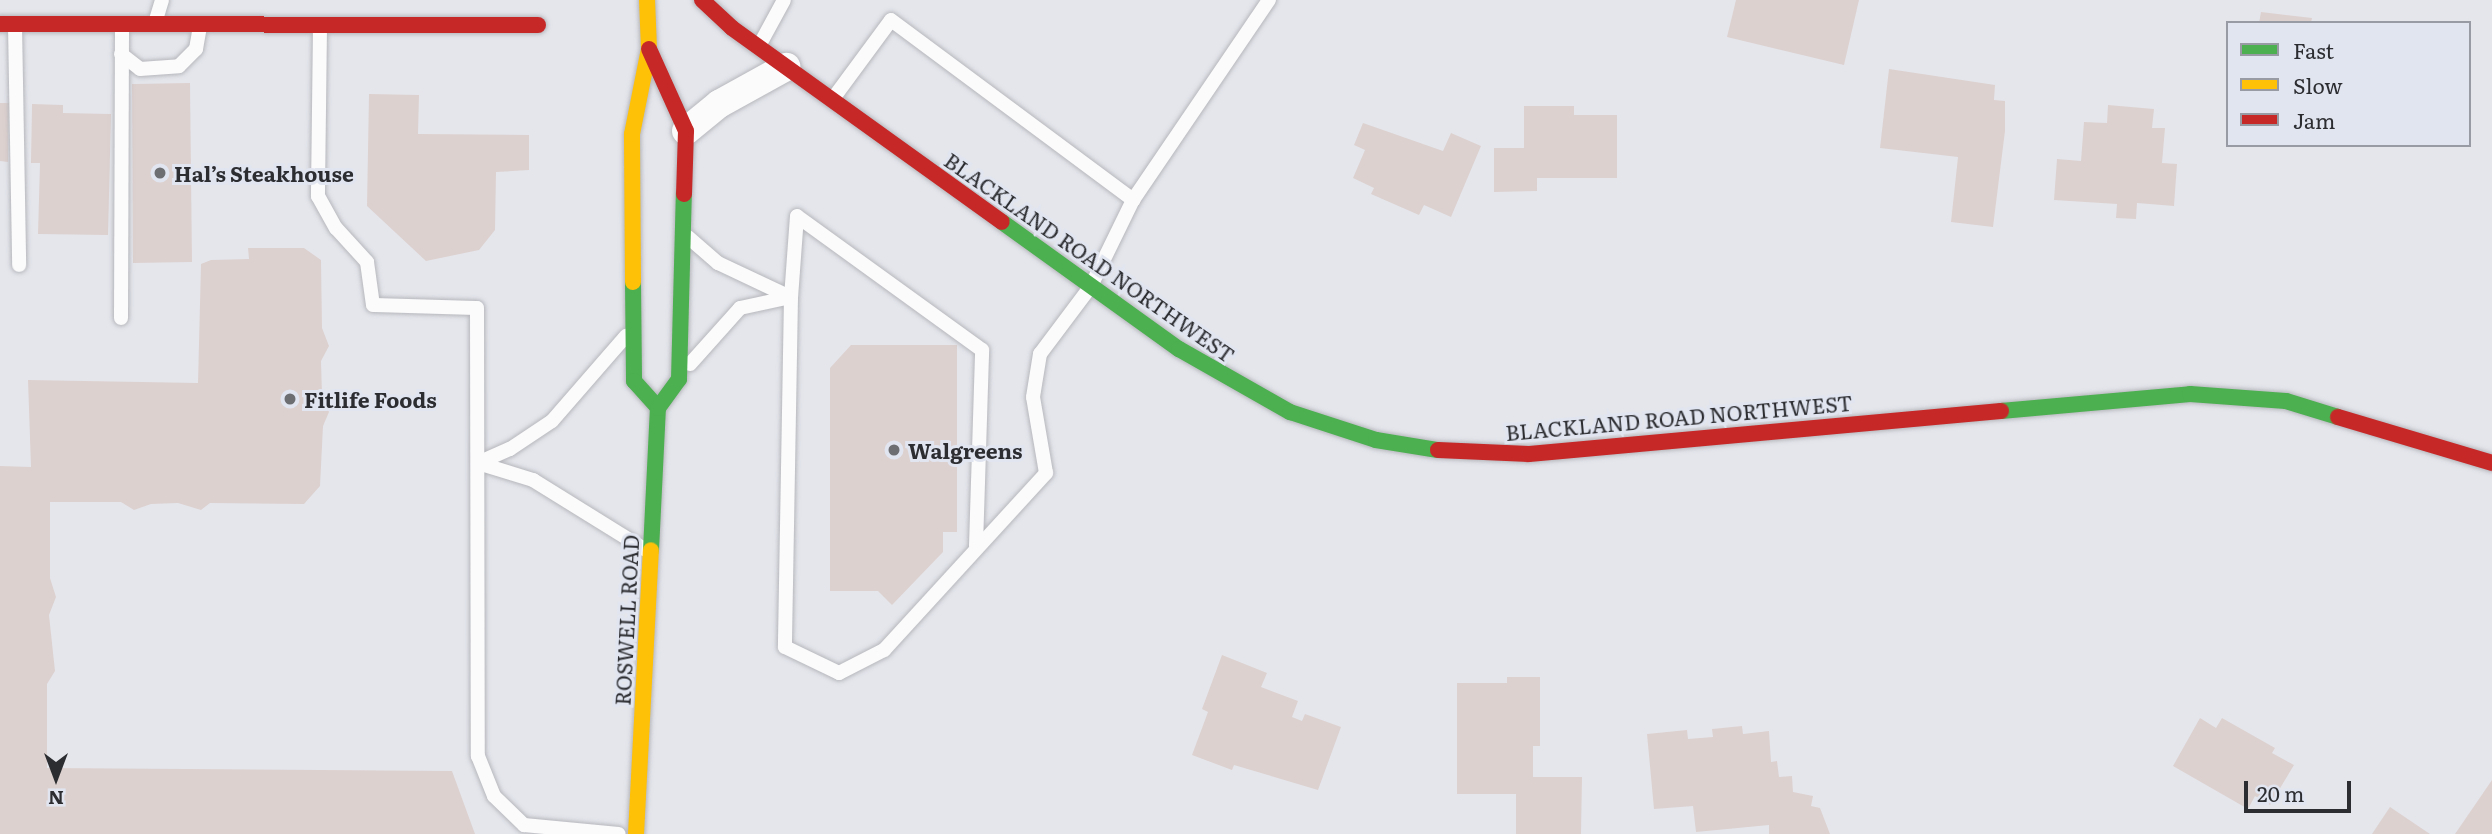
<!DOCTYPE html>
<meta charset="utf-8">
<style>
body{margin:0}
#map{position:relative;width:2492px;height:834px;overflow:hidden;background:#e4e6ec;font-family:Literata,serif}
div>[style]{position:absolute}
[style*='--x']{left:calc(var(--x)*1px);top:calc(var(--y)*1px);width:calc(var(--w)*1px);rotate:calc(var(--a)*1deg)}
.building>*{inset:0;background:#ddd1cf}
.roads{filter:drop-shadow(0 0 2px #b6b7bc) drop-shadow(0 0 2px #b6b7bc)}
.lane>*{height:14px;margin:-7px;padding:0 7px;transform-origin:7px;border-radius:7px;background:#fbfbfc}
.street>*{height:28px;margin:-14px;padding:0 14px;transform-origin:14px;border-radius:14px;background:#fbfbfc}
.fast>*{height:16px;margin:-8px;padding:0 8px;transform-origin:8px;border-radius:8px;background:#4caf50}
.slow>*{height:16px;margin:-8px;padding:0 8px;transform-origin:8px;border-radius:8px;background:#ffc107}
.jam>*{height:16px;margin:-8px;padding:0 8px;transform-origin:8px;border-radius:8px;background:#c62828}
.dots>*{width:19px;height:19px;translate:-50% -50%;box-sizing:border-box;border:4px solid #e1e5f0;border-radius:50%}
span{translate:-50% -50%;white-space:nowrap;text-align:center;line-height:1.15;-webkit-text-stroke:6px #e1e5f0;paint-order:stroke}
.poi-label{font-size:21px;color:#2c2d31;font-weight:700}
.left{translate:0 -50%;text-align:left}
.street-label{font-size:21px;color:#2c2d31}
.legend{position:absolute;left:2226px;top:21px;width:245px;height:126px;box-sizing:border-box;background:#e1e5f0;border:2px solid #999ba4;margin:0;padding:9px 12px;list-style:none;font-size:21px;color:#2c2d31}
.legend li{display:flex;align-items:center;gap:14px;height:35px}
.legend b{width:35px;border:2px solid #999ba4}
.north{position:absolute;left:21px;top:743px;width:70px;height:70px;-webkit-text-stroke:5px #e1e5f0;paint-order:stroke;rotate:180deg;font-size:19px;font-weight:700;line-height:28px;text-align:center;color:#2c2d31}
.north::after{content:'';display:block;margin:auto;width:24px;height:32px;background:#2c2d31;clip-path:polygon(50% 0,100% 100%,50% 72%,0 100%)}
.scale{position:absolute;left:2244px;top:781px;width:107px;height:32px;box-sizing:border-box;border:4px solid #2c2d31;border-top:0;padding-left:9px;font-size:21px;line-height:24px;white-space:nowrap;color:#2c2d31;-webkit-text-stroke:5px #e1e5f0;paint-order:stroke}
</style>
<div id="map">
<div class="building">
<i style="clip-path:polygon(1736px 0,1859px 0,1844px 65px,1727px 37px)"></i>
<i style="clip-path:polygon(2261px 12px,2312px 18px,2311px 23px,2259px 23px)"></i>
<i style="clip-path:polygon(1889px 69px,1995px 85px,1994px 100px,2005px 101px,2005px 131px,1993px 227px,1951px 222px,1958px 157px,1880px 148px)"></i>
<i style="clip-path:polygon(190px 83px,192px 262px,133px 263px,132px 84px)"></i>
<i style="clip-path:polygon(369px 94px,419px 95px,418px 134px,529px 135px,529px 170px,496px 172px,495px 230px,479px 250px,426px 261px,367px 206px)"></i>
<i style="clip-path:polygon(0 103px,9px 103px,8px 162px,0 161px)"></i>
<i style="clip-path:polygon(32px 104px,63px 105px,63px 113px,111px 114px,108px 235px,38px 234px,40px 163px,31px 163px)"></i>
<i style="clip-path:polygon(2108px 105px,2154px 109px,2152px 128px,2165px 128px,2162px 163px,2177px 164px,2174px 206px,2137px 203px,2136px 219px,2116px 218px,2117px 204px,2054px 200px,2057px 159px,2081px 161px,2084px 122px,2107px 123px)"></i>
<i style="clip-path:polygon(1524px 106px,1574px 106px,1574px 115px,1617px 115px,1617px 178px,1537px 178px,1537px 191px,1494px 192px,1494px 148px,1524px 148px)"></i>
<i style="clip-path:polygon(1363px 123px,1443px 151px,1451px 133px,1481px 146px,1451px 217px,1424px 205px,1419px 215px,1371px 194px,1374px 188px,1353px 178px,1365px 150px,1354px 145px)"></i>
<i style="clip-path:polygon(248px 248px,304px 248px,321px 260px,322px 328px,329px 346px,321px 361px,322px 395px,329px 412px,323px 426px,320px 486px,304px 504px,210px 503px,201px 510px,178px 503px,151px 504px,134px 510px,121px 502px,50px 502px,50px 578px,56px 597px,49px 615px,55px 671px,47px 684px,47px 768px,452px 771px,475px 834px,0 834px,0 466px,31px 467px,28px 380px,198px 383px,201px 264px,211px 260px,249px 259px)"></i>
<i style="clip-path:polygon(851px 345px,957px 345px,957px 532px,943px 532px,943px 552px,892px 605px,878px 591px,830px 591px,830px 368px)"></i>
<i style="clip-path:polygon(1222px 655px,1267px 673px,1261px 687px,1298px 701px,1292px 717px,1302px 721px,1305px 714px,1341px 727px,1318px 790px,1234px 765px,1232px 770px,1192px 755px,1208px 712px,1202px 709px)"></i>
<i style="clip-path:polygon(1507px 677px,1540px 677px,1540px 746px,1533px 746px,1533px 777px,1582px 777px,1581px 834px,1516px 834px,1516px 794px,1457px 794px,1457px 683px,1507px 683px)"></i>
<i style="clip-path:polygon(2200px 718px,2216px 728px,2222px 718px,2275px 748px,2272px 753px,2294px 765px,2270px 805px,2255px 796px,2248px 809px,2173px 766px)"></i>
<i style="clip-path:polygon(1742px 726px,1743px 734px,1769px 731px,1771px 762px,1777px 761px,1779px 777px,1792px 776px,1793px 792px,1813px 796px,1811px 806px,1820px 808px,1830px 834px,1769px 834px,1769px 825px,1696px 832px,1693px 806px,1654px 809px,1647px 734px,1687px 730px,1688px 739px,1713px 737px,1712px 729px)"></i>
<i style="clip-path:polygon(2492px 780px,2492px 834px,2455px 834px)"></i>
<i style="clip-path:polygon(2390px 807px,2430px 834px,2372px 834px)"></i>
</div>
<div class="roads">
<div class="lane">
<i style="--x:155;--y:23;--w:24;--a:-73"></i>
<i style="--x:15;--y:25;--w:240;--a:89"></i>
<i style="--x:320;--y:27;--w:169;--a:90.7"></i>
<i style="--x:318;--y:196;--w:37;--a:61"></i>
<i style="--x:336;--y:228;--w:46;--a:47.6"></i>
<i style="--x:367;--y:262;--w:43;--a:82.1"></i>
<i style="--x:373;--y:305;--w:104;--a:1.7"></i>
<i style="--x:477;--y:308;--w:448;--a:89.9"></i>
<i style="--x:478;--y:756;--w:43;--a:68.2"></i>
<i style="--x:494;--y:796;--w:42;--a:44"></i>
<i style="--x:524;--y:825;--w:95;--a:5.4"></i>
<i style="--x:759;--y:46;--w:52;--a:-61.5"></i>
<i style="--x:121;--y:54;--w:24;--a:38"></i>
<i style="--x:140;--y:69;--w:39;--a:-4"></i>
<i style="--x:179;--y:66;--w:24;--a:-45"></i>
<i style="--x:196;--y:49;--w:23;--a:-80"></i>
<i style="--x:832;--y:100;--w:99;--a:-53.6"></i>
<i style="--x:891;--y:20;--w:302;--a:36.6"></i>
<i style="--x:1133;--y:200;--w:242;--a:-55.8"></i>
<i style="--x:688;--y:237;--w:40;--a:41"></i>
<i style="--x:718;--y:263;--w:80;--a:25.3"></i>
<i style="--x:121;--y:318;--w:292;--a:-89.8"></i>
<i style="--x:690;--y:364;--w:75;--a:-48.2"></i>
<i style="--x:740;--y:308;--w:52;--a:-12.2"></i>
<i style="--x:478;--y:463;--w:35;--a:-24"></i>
<i style="--x:510;--y:449;--w:50;--a:-33.7"></i>
<i style="--x:552;--y:421;--w:113;--a:-49"></i>
<i style="--x:478;--y:463;--w:58;--a:17.2"></i>
<i style="--x:533;--y:480;--w:133;--a:31.8"></i>
<i style="--x:976;--y:546;--w:196;--a:-88.2"></i>
<i style="--x:982;--y:350;--w:228;--a:-144.1"></i>
<i style="--x:797;--y:216;--w:81;--a:94.2"></i>
<i style="--x:791;--y:297;--w:350;--a:91"></i>
<i style="--x:785;--y:647;--w:60;--a:25.7"></i>
<i style="--x:839;--y:673;--w:51;--a:-27.1"></i>
<i style="--x:884;--y:650;--w:240;--a:-47.5"></i>
<i style="--x:1046;--y:473;--w:77;--a:-99.7"></i>
<i style="--x:1033;--y:397;--w:44;--a:-80.8"></i>
<i style="--x:1040;--y:354;--w:85;--a:-53.1"></i>
<i style="--x:1091;--y:286;--w:96;--a:-64"></i>
</div>
<div class="street">
<i style="--x:686;--y:131;--w:43;--a:-39.3"></i>
<i style="--x:719;--y:104;--w:77;--a:-28.9"></i>
</div>
<div class="fast">
<i style="--x:1002;--y:222;--w:218;--a:35.7"></i>
<i style="--x:1179;--y:349;--w:128;--a:29.6"></i>
<i style="--x:1290;--y:412;--w:90;--a:18"></i>
<i style="--x:1376;--y:440;--w:63;--a:9.2"></i>
<i style="--x:633;--y:282;--w:99;--a:89.4"></i>
<i style="--x:634;--y:381;--w:36;--a:48"></i>
<i style="--x:2001;--y:411;--w:190;--a:-5.1"></i>
<i style="--x:2190;--y:394;--w:96;--a:4.2"></i>
<i style="--x:2286;--y:401;--w:54;--a:17.1"></i>
<i style="--x:651;--y:550;--w:142;--a:-87.2"></i>
<i style="--x:658;--y:408;--w:36;--a:-54"></i>
<i style="--x:679;--y:379;--w:185;--a:-88.5"></i>
</div>
<div class="slow">
<i style="--x:633;--y:282;--w:148;--a:-90.4"></i>
<i style="--x:632;--y:134;--w:87;--a:-78.7"></i>
<i style="--x:649;--y:49;--w:49;--a:-92.3"></i>
<i style="--x:636;--y:834;--w:284;--a:-87"></i>
</div>
<div class="jam">
<i style="--x:702;--y:0;--w:41;--a:43"></i>
<i style="--x:732;--y:28;--w:332;--a:35.7"></i>
<i style="--x:0;--y:24;--w:538;--a:0.11"></i>
<i style="--x:649;--y:49;--w:90;--a:65.7"></i>
<i style="--x:686;--y:131;--w:63;--a:91.8"></i>
<i style="--x:2338;--y:417;--w:161;--a:16.6"></i>
<i style="--x:1438;--y:450;--w:91;--a:2.5"></i>
<i style="--x:1529;--y:454;--w:474;--a:-5.2"></i>
</div>
</div>
<div class="dots">
<i style="left:160px;top:173px;background:#6c6e72"></i>
<i style="left:290px;top:399px;background:#6c6e72"></i>
<i style="left:894px;top:450px;background:#6c6e72"></i>
</div>
<div class="poi-label">
<span class="left" style="left:174px;top:173px">Hal’s Steakhouse</span>
<span class="left" style="left:304px;top:399px">Fitlife Foods</span>
<span class="left" style="left:908px;top:450px">Walgreens</span>
</div>
<div class="street-label">
<span style="left:1090px;top:257px;rotate:35deg">BLACKLAND ROAD NORTHWEST</span>
<span style="left:1679px;top:417px;rotate:-5deg">BLACKLAND ROAD NORTHWEST</span>
<span style="left:626px;top:620px;rotate:-87deg">ROSWELL ROAD</span>
</div>
<ul class="legend">
<li><b style="height:9px;background:#4caf50"></b>Fast</li>
<li><b style="height:9px;background:#ffc107"></b>Slow</li>
<li><b style="height:9px;background:#c62828"></b>Jam</li>
</ul>
<div class="north">N</div>
<div class="scale">20 m</div>
</div>
